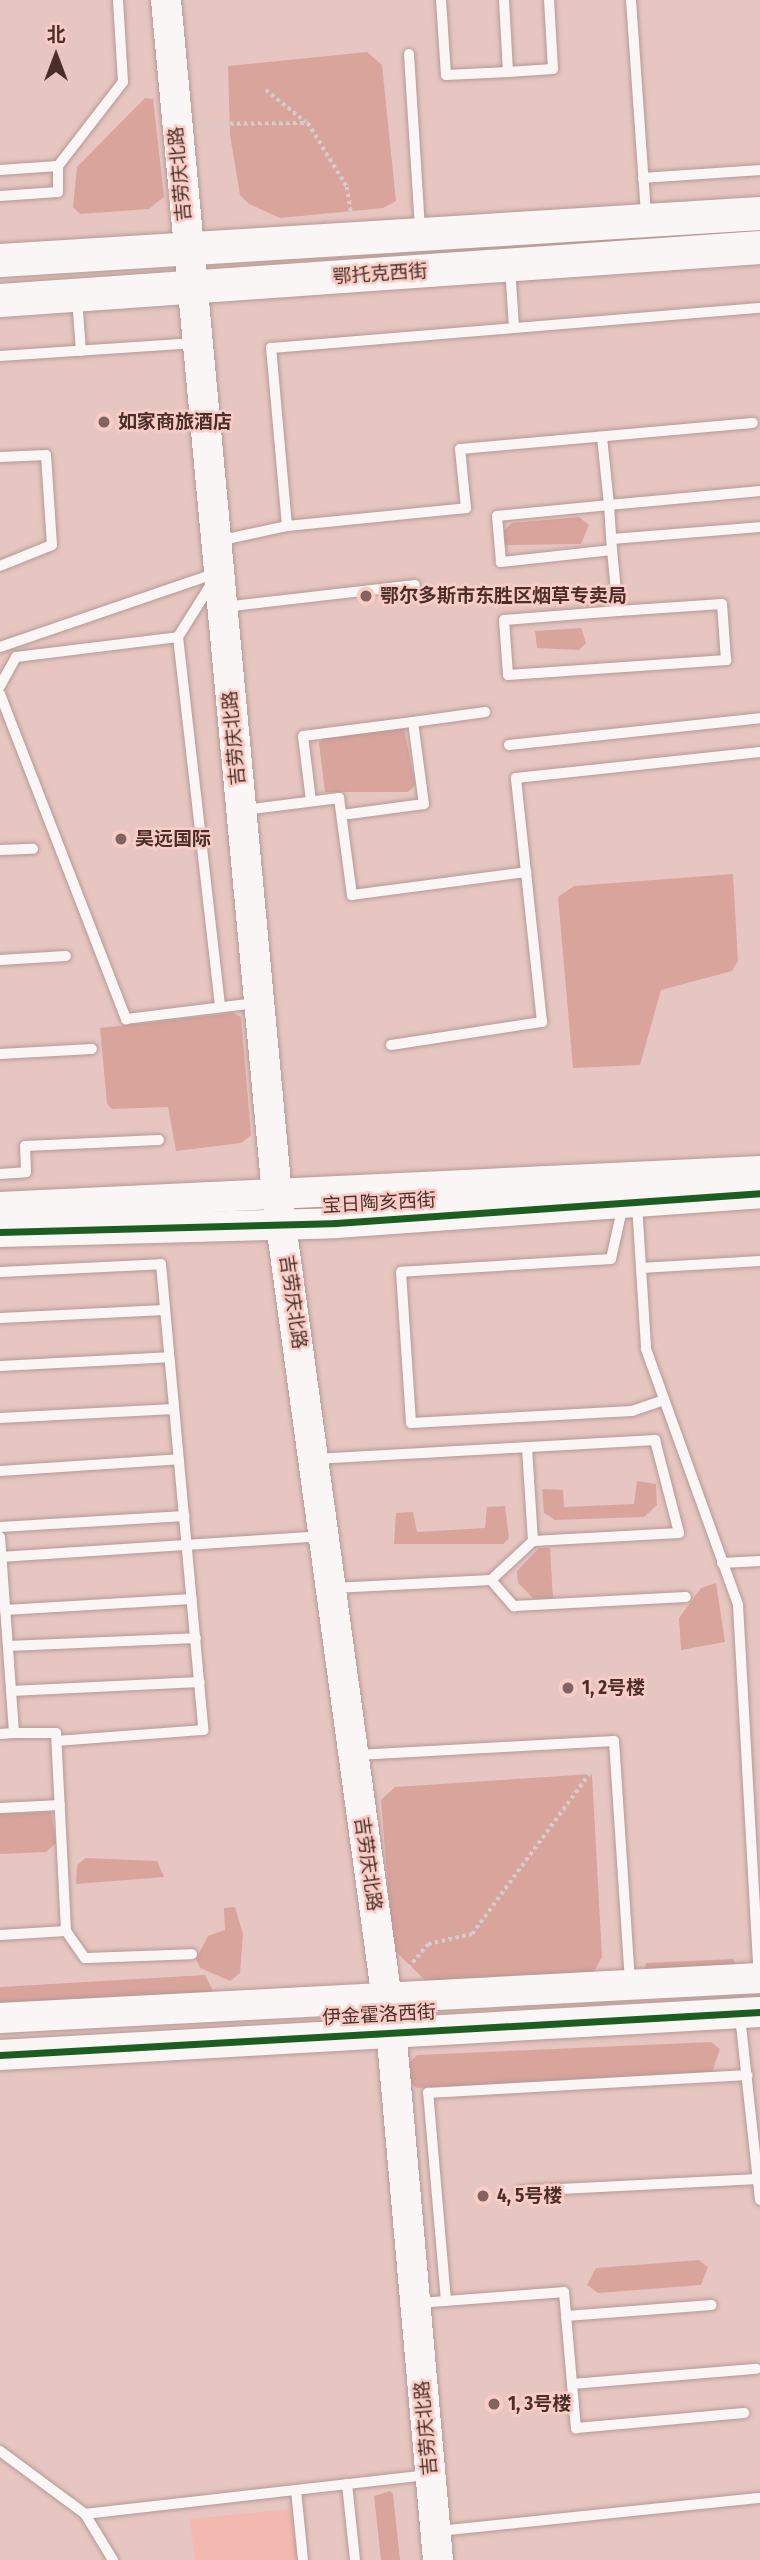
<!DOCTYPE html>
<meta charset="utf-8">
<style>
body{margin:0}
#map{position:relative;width:760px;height:2560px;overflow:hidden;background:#e7c6c1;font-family:"Fira Sans Condensed","Noto Sans SC",sans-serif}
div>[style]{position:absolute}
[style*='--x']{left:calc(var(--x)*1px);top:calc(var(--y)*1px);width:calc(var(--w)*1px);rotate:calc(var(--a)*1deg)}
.built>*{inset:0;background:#f3b8af}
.green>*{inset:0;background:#d9a49c}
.path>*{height:3.5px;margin-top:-1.75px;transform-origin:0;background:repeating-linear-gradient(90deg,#d6ccca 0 3.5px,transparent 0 7px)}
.roads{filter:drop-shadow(0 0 2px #b59995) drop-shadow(0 0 2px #b59995)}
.lane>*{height:10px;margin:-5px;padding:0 5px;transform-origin:5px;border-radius:5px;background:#fbf6f6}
.secondary>*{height:30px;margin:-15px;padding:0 15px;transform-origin:15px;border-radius:15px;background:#fbf6f6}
.primary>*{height:33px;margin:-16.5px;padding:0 16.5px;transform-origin:16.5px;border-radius:16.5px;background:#fbf6f6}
.cycleway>*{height:7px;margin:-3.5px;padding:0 3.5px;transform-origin:3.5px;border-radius:3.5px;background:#1b5e20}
.dots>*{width:19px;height:19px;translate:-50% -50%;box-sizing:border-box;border:4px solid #f9cdc5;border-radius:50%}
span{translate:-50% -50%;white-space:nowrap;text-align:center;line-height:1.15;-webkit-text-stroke:5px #f9cdc5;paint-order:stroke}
.street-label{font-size:19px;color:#4b2e2a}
.poi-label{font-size:19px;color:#4b2e2a;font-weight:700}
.left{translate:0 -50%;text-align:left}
.north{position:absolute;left:21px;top:21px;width:70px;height:70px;-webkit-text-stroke:5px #f9cdc5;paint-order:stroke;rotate:0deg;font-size:19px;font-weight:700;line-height:28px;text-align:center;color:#4b2e2a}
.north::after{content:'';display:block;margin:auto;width:24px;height:32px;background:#4b2e2a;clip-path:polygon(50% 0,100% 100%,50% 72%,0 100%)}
</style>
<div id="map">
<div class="built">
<i style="clip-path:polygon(292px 2509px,298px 2560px,195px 2560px,190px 2519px)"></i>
</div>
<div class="green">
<i style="clip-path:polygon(367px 52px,382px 65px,396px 201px,383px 208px,280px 218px,249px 204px,240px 195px,230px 135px,228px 66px)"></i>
<i style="clip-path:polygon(145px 98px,153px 99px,164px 197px,149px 209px,80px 214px,73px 207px,77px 167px)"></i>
<i style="clip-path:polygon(579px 517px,589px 525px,581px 544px,504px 545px,504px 530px,512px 523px)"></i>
<i style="clip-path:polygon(581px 628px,586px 643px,579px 650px,537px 648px,535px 631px)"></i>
<i style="clip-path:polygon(404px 727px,415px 785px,408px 792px,325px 792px,319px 743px,325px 736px)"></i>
<i style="clip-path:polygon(733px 874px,738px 961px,732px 971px,661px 990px,640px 1065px,573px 1068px,558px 897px,574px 886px)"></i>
<i style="clip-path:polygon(233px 1013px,241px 1017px,251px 1135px,241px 1143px,176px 1151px,168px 1107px,112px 1109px,107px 1104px,100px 1028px)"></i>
<i style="clip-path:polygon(637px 1481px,656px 1484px,657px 1505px,644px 1517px,555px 1520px,544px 1513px,542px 1489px,563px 1490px,564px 1507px,634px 1504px)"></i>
<i style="clip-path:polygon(505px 1506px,509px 1538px,503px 1544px,394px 1544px,396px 1513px,413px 1512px,417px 1532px,485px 1528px,487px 1507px)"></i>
<i style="clip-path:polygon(539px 1548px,550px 1548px,553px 1598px,534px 1599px,518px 1583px,517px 1571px)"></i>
<i style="clip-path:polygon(716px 1583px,725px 1642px,681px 1650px,679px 1618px,701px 1588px)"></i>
<i style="clip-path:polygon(592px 1774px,602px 1957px,591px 1977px,428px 1983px,393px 1949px,381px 1800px,395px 1787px)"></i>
<i style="clip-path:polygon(51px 1812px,56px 1843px,46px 1852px,0 1854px,0 1814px)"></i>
<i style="clip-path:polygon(86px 1858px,157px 1861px,164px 1877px,76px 1884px,77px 1865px)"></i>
<i style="clip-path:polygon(235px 1907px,243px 1934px,240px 1973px,230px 1981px,200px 1968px,196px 1959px,208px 1936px,225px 1930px,224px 1908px)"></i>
<i style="clip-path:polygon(733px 1959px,736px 1967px,644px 1973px,646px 1963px)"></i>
<i style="clip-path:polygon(205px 1975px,214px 1993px,0 2013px,0 1987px)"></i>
<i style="clip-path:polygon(711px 2042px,720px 2049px,712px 2072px,417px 2088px,408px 2081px,408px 2064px,417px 2055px)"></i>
<i style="clip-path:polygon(699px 2260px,708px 2267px,701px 2285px,598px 2293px,587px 2285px,596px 2268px)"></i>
<i style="clip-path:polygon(390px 2491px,393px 2494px,400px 2560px,381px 2560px,374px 2496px)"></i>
</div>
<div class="path">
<i style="--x:266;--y:90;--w:51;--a:38.7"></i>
<i style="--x:202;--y:124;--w:106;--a:-0.5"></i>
<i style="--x:308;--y:123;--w:75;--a:58.6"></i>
<i style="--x:347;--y:187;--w:25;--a:81"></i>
<i style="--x:408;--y:1968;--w:31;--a:-50"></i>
<i style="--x:428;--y:1944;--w:45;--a:-12.8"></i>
<i style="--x:472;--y:1934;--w:217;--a:-53.8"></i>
</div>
<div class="roads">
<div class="lane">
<i style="--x:441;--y:0;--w:75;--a:86.2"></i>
<i style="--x:446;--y:75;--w:62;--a:-2.8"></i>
<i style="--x:508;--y:72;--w:72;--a:-93.2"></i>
<i style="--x:631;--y:0;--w:218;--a:86"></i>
<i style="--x:409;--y:54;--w:175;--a:86.4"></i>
<i style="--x:508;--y:72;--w:45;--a:-3.8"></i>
<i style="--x:553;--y:69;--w:69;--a:-93.3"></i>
<i style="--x:0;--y:170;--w:58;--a:-3.9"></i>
<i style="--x:643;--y:178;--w:117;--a:-3.9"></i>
<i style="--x:0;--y:196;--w:58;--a:-3.9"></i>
<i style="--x:58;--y:192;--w:26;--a:-90"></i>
<i style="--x:58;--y:166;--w:106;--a:-52.3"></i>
<i style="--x:123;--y:82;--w:82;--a:-93.5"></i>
<i style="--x:510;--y:267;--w:61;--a:86.2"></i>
<i style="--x:77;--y:298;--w:53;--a:85.7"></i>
<i style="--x:0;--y:356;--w:196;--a:-3.8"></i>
<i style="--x:602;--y:437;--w:68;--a:84.1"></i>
<i style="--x:609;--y:505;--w:152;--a:-5.3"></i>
<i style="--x:0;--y:457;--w:46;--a:-2.5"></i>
<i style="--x:46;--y:455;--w:90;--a:86.2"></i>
<i style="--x:52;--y:545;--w:56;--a:158"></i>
<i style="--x:609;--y:505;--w:45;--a:86.2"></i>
<i style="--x:612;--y:550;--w:112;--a:173.8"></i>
<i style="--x:501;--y:562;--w:46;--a:-95"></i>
<i style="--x:497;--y:516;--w:113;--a:-5.6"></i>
<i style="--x:287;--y:526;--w:179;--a:-95.1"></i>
<i style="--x:271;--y:348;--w:491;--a:-4.7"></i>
<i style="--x:612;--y:539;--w:148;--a:-4.6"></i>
<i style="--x:218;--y:541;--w:71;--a:-12.3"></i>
<i style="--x:287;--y:526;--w:180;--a:-5.7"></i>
<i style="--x:466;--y:508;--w:59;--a:-95.8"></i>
<i style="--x:460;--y:449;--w:294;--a:-5.1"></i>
<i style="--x:612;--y:550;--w:61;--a:84.4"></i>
<i style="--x:618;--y:611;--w:114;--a:175.5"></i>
<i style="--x:504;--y:620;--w:55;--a:85.8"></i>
<i style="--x:508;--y:675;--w:219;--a:-3.9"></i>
<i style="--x:726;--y:660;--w:56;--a:-94.1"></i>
<i style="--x:722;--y:604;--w:104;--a:176.1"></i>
<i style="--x:224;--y:607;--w:192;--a:-6.6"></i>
<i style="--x:178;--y:637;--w:372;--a:83.5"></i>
<i style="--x:0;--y:647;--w:228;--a:-18.9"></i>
<i style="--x:0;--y:686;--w:33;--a:-61"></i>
<i style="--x:16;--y:657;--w:163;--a:-7"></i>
<i style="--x:178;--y:637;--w:66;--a:-58"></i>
<i style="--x:0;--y:694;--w:349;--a:68.8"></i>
<i style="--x:126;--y:1019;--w:132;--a:-7"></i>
<i style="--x:413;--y:722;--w:73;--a:-7.9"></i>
<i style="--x:509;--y:745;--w:252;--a:-6.1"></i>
<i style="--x:311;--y:801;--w:65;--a:-97"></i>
<i style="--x:303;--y:736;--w:111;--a:-7.3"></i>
<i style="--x:413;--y:722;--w:83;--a:82.4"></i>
<i style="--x:424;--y:804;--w:83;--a:172.4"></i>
<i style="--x:244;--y:810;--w:96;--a:-7.2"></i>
<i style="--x:339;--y:798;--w:98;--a:82.4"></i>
<i style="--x:352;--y:895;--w:176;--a:-7.5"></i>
<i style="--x:0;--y:850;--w:33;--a:-2"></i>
<i style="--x:0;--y:960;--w:66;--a:-3.5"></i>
<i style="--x:391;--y:1045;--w:153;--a:-8.7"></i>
<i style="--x:542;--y:1022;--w:245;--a:-96.1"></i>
<i style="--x:516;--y:778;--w:245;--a:-6.1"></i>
<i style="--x:0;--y:1054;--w:92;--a:-3.1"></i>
<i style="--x:0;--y:1174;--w:26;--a:-4"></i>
<i style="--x:26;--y:1172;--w:26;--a:-92"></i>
<i style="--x:25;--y:1146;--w:134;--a:-2.6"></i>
<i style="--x:637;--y:1204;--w:145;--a:86.4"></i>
<i style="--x:646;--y:1349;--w:272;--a:70.2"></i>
<i style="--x:738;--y:1605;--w:373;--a:86.8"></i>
<i style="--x:623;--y:1205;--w:55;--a:102.5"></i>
<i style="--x:611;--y:1259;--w:210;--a:176.5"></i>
<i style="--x:401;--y:1272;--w:151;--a:86.2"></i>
<i style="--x:411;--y:1423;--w:221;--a:-3.1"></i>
<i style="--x:632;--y:1411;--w:34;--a:-19"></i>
<i style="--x:641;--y:1268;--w:119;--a:-3.4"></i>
<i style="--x:0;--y:1272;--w:161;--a:-2.8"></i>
<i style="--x:161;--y:1264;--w:468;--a:84.8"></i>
<i style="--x:203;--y:1730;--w:146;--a:175.7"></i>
<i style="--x:0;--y:1318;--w:165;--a:-2.8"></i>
<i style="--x:0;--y:1366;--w:169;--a:-3"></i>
<i style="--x:0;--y:1418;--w:174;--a:-3"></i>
<i style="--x:314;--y:1459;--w:342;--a:-3.2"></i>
<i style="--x:655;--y:1440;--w:96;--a:75.5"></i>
<i style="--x:679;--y:1533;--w:146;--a:176.9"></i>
<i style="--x:533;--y:1541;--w:94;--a:-93.7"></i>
<i style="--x:0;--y:1471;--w:179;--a:-3.8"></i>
<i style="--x:0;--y:1527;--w:185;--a:-3.4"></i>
<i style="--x:0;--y:1537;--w:196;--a:85.9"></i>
<i style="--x:14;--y:1733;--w:42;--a:0"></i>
<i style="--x:56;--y:1733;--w:198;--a:87.1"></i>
<i style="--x:1;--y:1557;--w:323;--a:-3.7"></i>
<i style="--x:722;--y:1563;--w:38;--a:-3"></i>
<i style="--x:491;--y:1580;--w:35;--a:49"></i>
<i style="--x:514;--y:1606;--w:172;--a:-3"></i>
<i style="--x:334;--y:1588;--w:157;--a:-2.9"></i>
<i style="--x:491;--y:1580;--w:57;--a:-42.9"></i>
<i style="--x:5;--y:1610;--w:187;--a:-3.4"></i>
<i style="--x:8;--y:1646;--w:188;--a:-2.4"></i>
<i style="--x:11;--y:1691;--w:189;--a:-2.7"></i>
<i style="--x:0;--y:1734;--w:14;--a:-4"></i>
<i style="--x:357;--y:1755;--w:257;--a:-3.1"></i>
<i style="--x:614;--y:1741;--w:244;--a:86.2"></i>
<i style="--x:0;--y:1808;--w:60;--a:-2.9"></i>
<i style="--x:0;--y:1935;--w:66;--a:-3.5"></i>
<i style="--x:66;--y:1931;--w:33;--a:55"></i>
<i style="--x:85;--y:1958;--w:107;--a:-2.1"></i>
<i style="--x:740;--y:2016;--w:185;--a:83.8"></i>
<i style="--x:521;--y:2191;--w:237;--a:-2.9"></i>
<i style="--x:446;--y:2301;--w:209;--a:-94.9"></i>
<i style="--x:428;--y:2093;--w:320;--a:-3.2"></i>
<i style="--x:418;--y:2303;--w:146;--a:-4.3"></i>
<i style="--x:564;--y:2292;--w:137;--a:85"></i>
<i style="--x:576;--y:2428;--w:169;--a:-5.1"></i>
<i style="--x:566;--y:2316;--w:146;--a:-4.3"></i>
<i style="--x:572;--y:2384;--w:185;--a:-4.7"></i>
<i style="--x:0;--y:2451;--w:106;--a:36.5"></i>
<i style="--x:85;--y:2514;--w:54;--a:58.7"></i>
<i style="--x:347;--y:2484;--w:76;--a:84"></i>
<i style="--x:296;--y:2490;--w:70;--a:84.3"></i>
<i style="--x:85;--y:2514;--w:345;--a:-6.5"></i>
<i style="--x:439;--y:2531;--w:323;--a:-5.9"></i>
</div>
<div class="secondary">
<i style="--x:166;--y:0;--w:1200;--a:84.69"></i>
<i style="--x:277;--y:1195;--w:842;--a:82.22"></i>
<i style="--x:391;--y:2029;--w:533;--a:84.94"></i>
<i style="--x:0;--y:1207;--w:761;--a:-2.71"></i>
<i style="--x:0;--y:1232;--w:336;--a:-1.5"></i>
<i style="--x:336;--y:1223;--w:425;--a:-4"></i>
<i style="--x:0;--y:2018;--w:761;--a:-3.01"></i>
<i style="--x:0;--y:2055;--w:761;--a:-3.24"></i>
</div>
<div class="primary">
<i style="--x:0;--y:260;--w:761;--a:-3.54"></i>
<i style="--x:0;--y:300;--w:762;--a:-3.99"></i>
</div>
</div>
<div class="cycleway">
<i style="--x:0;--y:1232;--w:336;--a:-1.5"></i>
<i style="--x:336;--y:1223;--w:425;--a:-4"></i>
<i style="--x:0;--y:2055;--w:761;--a:-3.24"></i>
</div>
<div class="dots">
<i style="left:104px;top:422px;background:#82635f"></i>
<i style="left:366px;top:596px;background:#82635f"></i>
<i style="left:121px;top:839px;background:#82635f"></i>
<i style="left:568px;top:1688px;background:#82635f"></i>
<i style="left:483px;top:2196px;background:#82635f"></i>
<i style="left:494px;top:2404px;background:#82635f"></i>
</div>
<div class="street-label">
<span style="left:180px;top:174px;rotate:-95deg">吉劳庆北路</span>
<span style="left:380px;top:274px;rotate:-4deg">鄂托克西街</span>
<span style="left:234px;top:738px;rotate:-95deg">吉劳庆北路</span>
<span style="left:379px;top:1203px;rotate:-3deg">宝日陶亥西街</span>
<span style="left:293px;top:1302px;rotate:82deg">吉劳庆北路</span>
<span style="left:368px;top:1864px;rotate:82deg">吉劳庆北路</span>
<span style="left:379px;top:2015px;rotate:-3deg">伊金霍洛西街</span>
<span style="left:426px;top:2428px;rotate:-95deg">吉劳庆北路</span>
</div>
<div class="poi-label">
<span class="left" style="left:118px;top:422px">如家商旅酒店</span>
<span class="left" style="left:380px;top:596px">鄂尔多斯市东胜区烟草专卖局</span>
<span class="left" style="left:135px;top:839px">昊远国际</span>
<span class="left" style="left:582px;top:1688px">1, 2号楼</span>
<span class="left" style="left:497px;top:2196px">4, 5号楼</span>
<span class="left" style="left:508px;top:2404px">1, 3号楼</span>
</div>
<div class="north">北</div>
</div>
